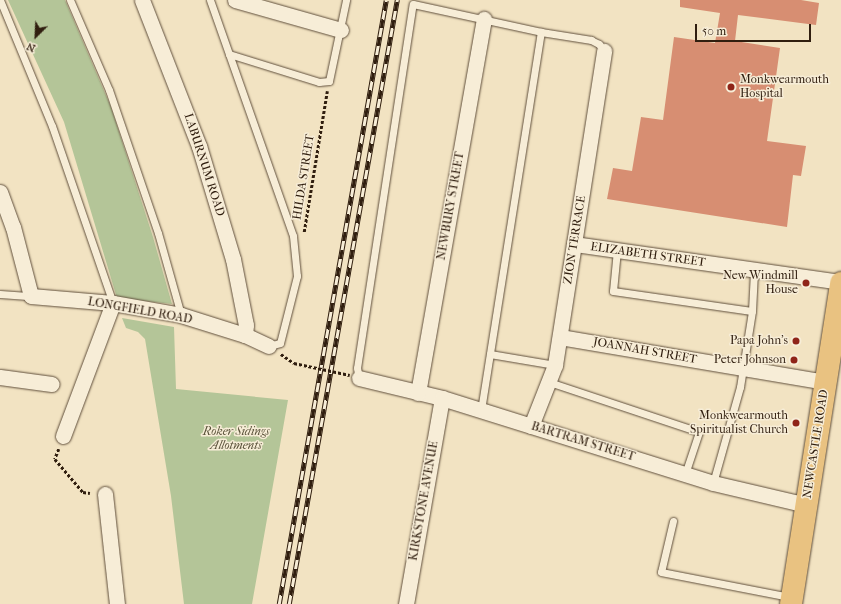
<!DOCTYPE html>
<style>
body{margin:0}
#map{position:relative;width:841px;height:604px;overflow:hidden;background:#f2e3c2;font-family:"IM FELL French Canon",serif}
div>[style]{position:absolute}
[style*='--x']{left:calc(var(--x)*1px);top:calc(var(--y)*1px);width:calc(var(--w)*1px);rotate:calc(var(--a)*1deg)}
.green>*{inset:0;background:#b4c598}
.building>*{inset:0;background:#d78e72}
.path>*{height:2.5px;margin-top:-1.25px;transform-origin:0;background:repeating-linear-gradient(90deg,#301e0f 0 3px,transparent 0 5px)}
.roads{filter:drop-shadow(0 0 1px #604f3c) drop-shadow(0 0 1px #604f3c)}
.service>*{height:7px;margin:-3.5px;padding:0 3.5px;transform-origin:3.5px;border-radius:3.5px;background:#f7edd7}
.minor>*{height:15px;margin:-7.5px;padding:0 7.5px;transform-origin:7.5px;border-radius:7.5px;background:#f7edd7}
.trunk>*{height:22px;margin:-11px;padding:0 11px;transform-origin:11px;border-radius:11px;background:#e9c281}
.rail>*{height:4.5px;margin-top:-2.25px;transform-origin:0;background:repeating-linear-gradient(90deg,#f7edd7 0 9px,#301e0f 0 18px);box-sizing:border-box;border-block:1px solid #301e0f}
.path-bridge>*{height:2.5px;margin-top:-1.25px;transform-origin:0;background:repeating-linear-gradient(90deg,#301e0f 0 3px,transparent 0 5px)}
.dots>*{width:11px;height:11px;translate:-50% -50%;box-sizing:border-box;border:2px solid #f7edd7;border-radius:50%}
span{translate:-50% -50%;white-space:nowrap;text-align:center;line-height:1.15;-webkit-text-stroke:3px #f7edd7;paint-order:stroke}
.poi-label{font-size:12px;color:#301e0f}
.left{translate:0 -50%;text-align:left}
.right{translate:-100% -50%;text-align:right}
.street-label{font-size:12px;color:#301e0f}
.park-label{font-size:12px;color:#585038;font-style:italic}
.north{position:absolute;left:16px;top:16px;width:40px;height:40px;-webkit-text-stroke:3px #f7edd7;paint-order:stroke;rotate:204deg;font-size:11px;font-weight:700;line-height:16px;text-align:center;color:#301e0f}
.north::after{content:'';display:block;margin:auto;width:14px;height:18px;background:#301e0f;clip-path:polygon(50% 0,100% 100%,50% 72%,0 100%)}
.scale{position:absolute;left:695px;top:24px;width:116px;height:18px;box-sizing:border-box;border:2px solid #301e0f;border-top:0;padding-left:5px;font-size:12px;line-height:14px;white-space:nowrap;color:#301e0f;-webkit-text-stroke:3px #f7edd7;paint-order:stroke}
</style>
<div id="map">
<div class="green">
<i style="clip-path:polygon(8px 0,65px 0,111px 107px,153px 237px,172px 304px,117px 298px,64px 122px)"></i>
<i style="clip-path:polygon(122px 318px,174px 327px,176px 389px,288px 400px,252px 604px,184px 604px,171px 496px,145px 339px,138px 332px,126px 328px)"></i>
</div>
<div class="building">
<i style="clip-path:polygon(680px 0,801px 0,819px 3px,816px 25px,738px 15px,735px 41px,780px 48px,767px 141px,806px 146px,801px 176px,793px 175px,787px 227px,607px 199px,613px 168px,632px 171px,641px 117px,663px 120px,674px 37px,715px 43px,720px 13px,680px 7px)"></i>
</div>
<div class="path">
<i style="--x:304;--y:232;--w:143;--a:-80.7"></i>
<i style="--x:281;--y:354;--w:16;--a:35"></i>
<i style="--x:59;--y:449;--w:11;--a:112"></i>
<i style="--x:55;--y:459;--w:43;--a:49.7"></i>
<i style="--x:83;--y:492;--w:7;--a:8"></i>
</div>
<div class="roads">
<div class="service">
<i style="--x:0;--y:0;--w:136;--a:67.6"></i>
<i style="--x:52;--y:126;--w:187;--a:71"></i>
<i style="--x:70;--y:0;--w:98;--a:66.6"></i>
<i style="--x:109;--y:90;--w:151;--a:71.1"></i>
<i style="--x:158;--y:233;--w:85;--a:74.3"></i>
<i style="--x:210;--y:0;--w:250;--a:70.6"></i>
<i style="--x:293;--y:236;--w:40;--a:84.3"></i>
<i style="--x:297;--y:276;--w:69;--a:104.2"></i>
<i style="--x:280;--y:343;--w:11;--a:165"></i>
<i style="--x:229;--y:54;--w:94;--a:17.3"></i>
<i style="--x:319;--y:82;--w:10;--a:-6"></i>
<i style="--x:329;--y:81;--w:83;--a:-78.1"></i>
<i style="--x:617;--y:250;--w:41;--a:95.6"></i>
<i style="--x:613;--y:291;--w:140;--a:8.2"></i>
<i style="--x:0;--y:294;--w:31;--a:4"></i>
<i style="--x:490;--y:354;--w:66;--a:9.6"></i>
<i style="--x:359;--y:378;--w:10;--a:-101"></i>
<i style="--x:357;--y:368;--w:368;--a:-81.3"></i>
<i style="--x:413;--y:4;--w:131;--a:12.3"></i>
<i style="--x:541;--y:32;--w:51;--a:9.1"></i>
<i style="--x:591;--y:40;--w:9;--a:27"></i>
<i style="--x:599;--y:44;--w:9;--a:54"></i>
<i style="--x:549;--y:382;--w:158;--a:18.4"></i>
<i style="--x:699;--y:432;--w:44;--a:108.4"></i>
<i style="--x:481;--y:410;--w:383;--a:-81"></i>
<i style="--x:713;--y:483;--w:100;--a:-74.3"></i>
<i style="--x:740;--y:387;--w:77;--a:-81"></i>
<i style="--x:752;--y:311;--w:40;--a:-87.1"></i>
<i style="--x:673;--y:521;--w:52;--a:103.2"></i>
<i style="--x:661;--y:572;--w:131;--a:11"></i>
</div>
<div class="minor">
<i style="--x:142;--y:0;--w:157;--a:68.7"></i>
<i style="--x:199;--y:146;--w:118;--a:73.3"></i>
<i style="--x:233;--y:259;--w:67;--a:78.9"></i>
<i style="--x:246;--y:325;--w:10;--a:96"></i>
<i style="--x:235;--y:0;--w:110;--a:15.8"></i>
<i style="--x:0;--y:192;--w:37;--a:70"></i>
<i style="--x:13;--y:227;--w:71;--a:75.4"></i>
<i style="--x:31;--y:296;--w:82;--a:4.9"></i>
<i style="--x:113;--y:303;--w:69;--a:10"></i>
<i style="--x:181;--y:315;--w:67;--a:17.4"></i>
<i style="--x:245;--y:335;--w:26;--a:25"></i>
<i style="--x:574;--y:244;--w:270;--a:8.1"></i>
<i style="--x:560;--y:337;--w:270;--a:9.6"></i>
<i style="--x:0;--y:377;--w:52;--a:7.7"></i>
<i style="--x:359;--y:378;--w:85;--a:13.5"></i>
<i style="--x:442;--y:398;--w:284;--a:17.4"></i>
<i style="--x:713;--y:483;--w:97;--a:13.2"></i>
<i style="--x:418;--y:393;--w:380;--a:-80"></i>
<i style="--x:531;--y:426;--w:66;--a:-68.5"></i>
<i style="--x:555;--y:365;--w:318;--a:-81.1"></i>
<i style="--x:63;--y:436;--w:142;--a:-69.4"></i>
<i style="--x:105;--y:494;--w:111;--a:83.8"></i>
<i style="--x:406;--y:604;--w:209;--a:-80.1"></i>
</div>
<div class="trunk">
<i style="--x:791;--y:604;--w:325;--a:-81.1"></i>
</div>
</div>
<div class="rail">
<i style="--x:279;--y:604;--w:613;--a:-79.95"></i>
<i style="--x:289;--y:604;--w:614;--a:-79.86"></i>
</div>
<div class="path-bridge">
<i style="--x:294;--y:363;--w:57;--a:12.1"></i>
</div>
<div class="dots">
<i style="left:731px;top:87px;background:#8f2418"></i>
<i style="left:806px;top:283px;background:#8f2418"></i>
<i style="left:796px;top:341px;background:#8f2418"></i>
<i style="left:794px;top:360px;background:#8f2418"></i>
<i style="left:796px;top:423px;background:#8f2418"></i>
</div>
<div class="poi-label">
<span class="left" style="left:740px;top:87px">Monkwearmouth<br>Hospital</span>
<span class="right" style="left:798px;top:283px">New Windmill<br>House</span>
<span class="right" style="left:788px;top:341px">Papa John's</span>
<span class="right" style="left:786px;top:360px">Peter Johnson</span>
<span class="right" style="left:788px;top:423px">Monkwearmouth<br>Spiritualist Church</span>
</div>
<div class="street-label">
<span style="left:204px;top:165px;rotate:72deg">LABURNUM ROAD</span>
<span style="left:304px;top:177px;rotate:-81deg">HILDA STREET</span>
<span style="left:451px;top:206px;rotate:-80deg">NEWBURY STREET</span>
<span style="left:575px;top:240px;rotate:-81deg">ZION TERRACE</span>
<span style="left:648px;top:255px;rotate:8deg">ELIZABETH STREET</span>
<span style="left:140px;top:311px;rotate:10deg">LONGFIELD ROAD</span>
<span style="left:645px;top:351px;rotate:10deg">JOANNAH STREET</span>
<span style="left:583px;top:442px;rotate:17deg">BARTRAM STREET</span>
<span style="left:816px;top:444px;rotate:-81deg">NEWCASTLE ROAD</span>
<span style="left:424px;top:501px;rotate:-80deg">KIRKSTONE AVENUE</span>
</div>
<div class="park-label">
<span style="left:236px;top:439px">Roker Sidings<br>Allotments</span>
</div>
<div class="north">N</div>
<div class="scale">50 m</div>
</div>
